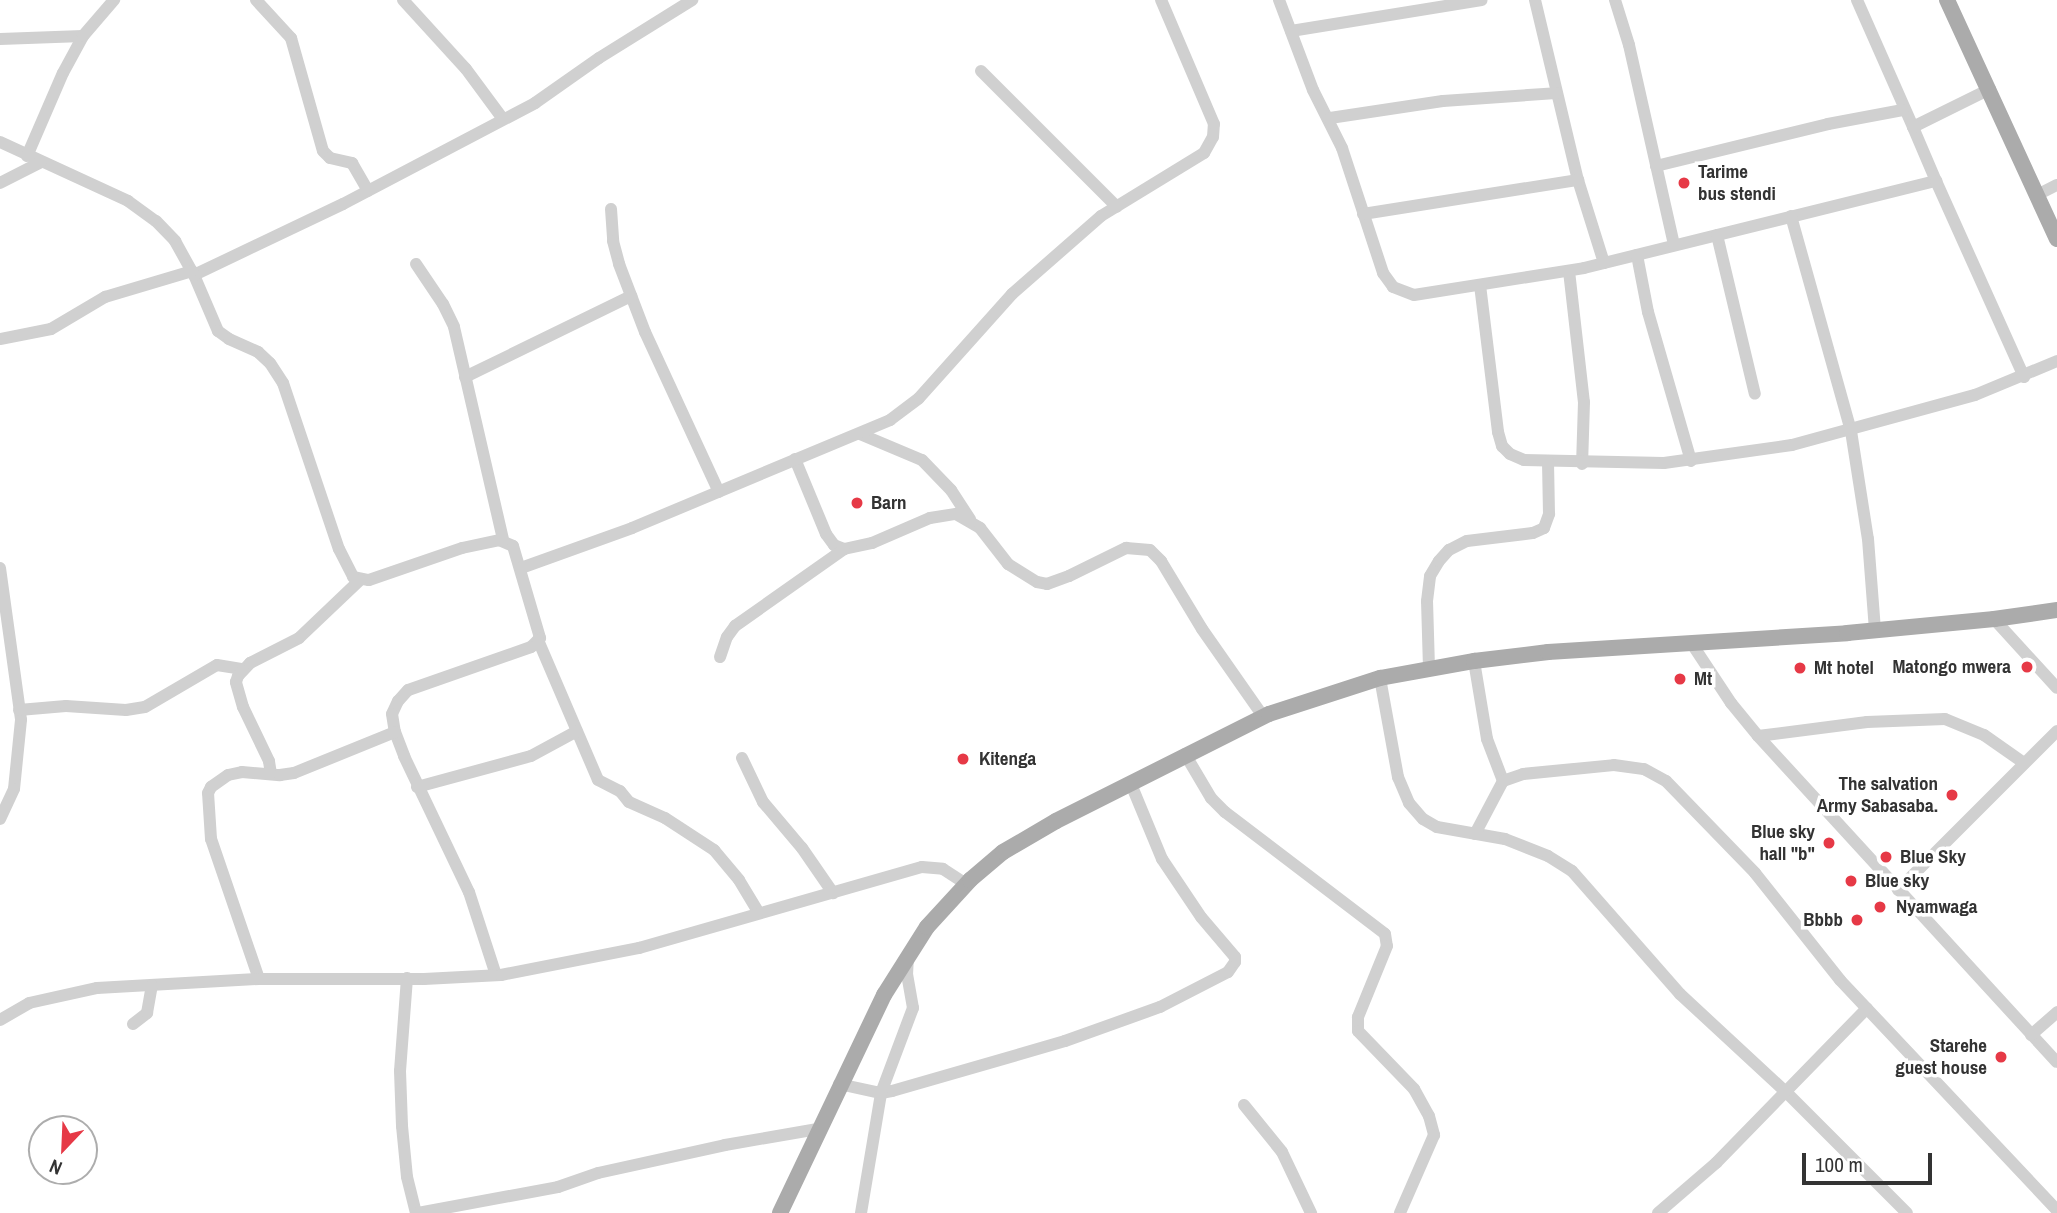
<!DOCTYPE html>
<style>
body{margin:0}
#map{position:relative;width:2057px;height:1213px;overflow:hidden;background:#fff;font-family:"Archivo Narrow",sans-serif}
div>[style]{position:absolute}
[style*='--x']{left:calc(var(--x)*1px);top:calc(var(--y)*1px);width:calc(var(--w)*1px);rotate:calc(var(--a)*1deg)}
.minor>*{height:12px;margin:-6px;padding:0 6px;transform-origin:6px;border-radius:6px;background:#d0d0d0}
.major>*{height:16px;margin:-8px;padding:0 8px;transform-origin:8px;border-radius:8px;background:#ababab}
.dots>*{width:19px;height:19px;translate:-50% -50%;box-sizing:border-box;border:4px solid #fff;border-radius:50%}
span{translate:-50% -50%;white-space:nowrap;text-align:center;line-height:1.15;-webkit-text-stroke:7px #fff;paint-order:stroke}
.poi-label{font-size:19px;color:#333;font-weight:700}
.left{translate:0 -50%;text-align:left}
.right{translate:-100% -50%;text-align:right}
.north{position:absolute;left:28px;top:1115px;width:70px;height:70px;box-sizing:border-box;background:#fff;border:2px solid #adadad;border-radius:50%;rotate:203deg;font-size:19px;font-weight:700;line-height:28px;text-align:center;color:#333}
.north::after{content:'';display:block;margin:auto;width:24px;height:32px;background:#e63946;clip-path:polygon(50% 0,100% 100%,50% 72%,0 100%)}
.scale{position:absolute;left:1802px;top:1153px;width:130px;height:32px;box-sizing:border-box;border:4px solid #333;border-top:0;padding-left:9px;font-size:21px;line-height:24px;white-space:nowrap;color:#333;-webkit-text-stroke:5px #fff;paint-order:stroke}
</style>
<div id="map">
<div class="minor">
<i style="--x:256;--y:0;--w:52;--a:47.4"></i>
<i style="--x:291;--y:38;--w:117;--a:74.2"></i>
<i style="--x:323;--y:151;--w:10;--a:45"></i>
<i style="--x:330;--y:158;--w:23;--a:13"></i>
<i style="--x:352;--y:163;--w:32;--a:60"></i>
<i style="--x:403;--y:0;--w:93;--a:47.6"></i>
<i style="--x:466;--y:69;--w:62;--a:53.5"></i>
<i style="--x:1279;--y:0;--w:96;--a:69.3"></i>
<i style="--x:1313;--y:90;--w:65;--a:63.4"></i>
<i style="--x:1342;--y:148;--w:132;--a:71.8"></i>
<i style="--x:1383;--y:273;--w:17;--a:54"></i>
<i style="--x:1393;--y:287;--w:22;--a:21"></i>
<i style="--x:1414;--y:295;--w:172;--a:-9"></i>
<i style="--x:1584;--y:268;--w:363;--a:-13.9"></i>
<i style="--x:1936;--y:181;--w:59;--a:-113.1"></i>
<i style="--x:1913;--y:127;--w:86;--a:-26.3"></i>
<i style="--x:1535;--y:0;--w:185;--a:76.6"></i>
<i style="--x:1578;--y:180;--w:87;--a:72.6"></i>
<i style="--x:1615;--y:0;--w:47;--a:72.7"></i>
<i style="--x:1629;--y:45;--w:205;--a:77.3"></i>
<i style="--x:1857;--y:0;--w:139;--a:66.2"></i>
<i style="--x:1291;--y:31;--w:193;--a:-9.2"></i>
<i style="--x:0;--y:39;--w:83;--a:-2.1"></i>
<i style="--x:981;--y:71;--w:192;--a:45"></i>
<i style="--x:1330;--y:118;--w:114;--a:-8.6"></i>
<i style="--x:1443;--y:101;--w:113;--a:-4"></i>
<i style="--x:0;--y:142;--w:141;--a:24.7"></i>
<i style="--x:128;--y:201;--w:34;--a:36"></i>
<i style="--x:156;--y:221;--w:28;--a:46"></i>
<i style="--x:175;--y:241;--w:39;--a:61"></i>
<i style="--x:194;--y:275;--w:61;--a:66.8"></i>
<i style="--x:218;--y:331;--w:14;--a:36"></i>
<i style="--x:229;--y:339;--w:32;--a:24"></i>
<i style="--x:258;--y:352;--w:16;--a:43"></i>
<i style="--x:270;--y:363;--w:24;--a:57"></i>
<i style="--x:283;--y:383;--w:175;--a:71.4"></i>
<i style="--x:339;--y:549;--w:31;--a:63"></i>
<i style="--x:353;--y:577;--w:16;--a:11"></i>
<i style="--x:369;--y:580;--w:98;--a:-19"></i>
<i style="--x:462;--y:548;--w:38;--a:-12"></i>
<i style="--x:499;--y:540;--w:15;--a:23"></i>
<i style="--x:513;--y:546;--w:96;--a:73.6"></i>
<i style="--x:540;--y:638;--w:13;--a:135"></i>
<i style="--x:531;--y:647;--w:130;--a:160.7"></i>
<i style="--x:408;--y:690;--w:15;--a:132"></i>
<i style="--x:398;--y:701;--w:14;--a:115"></i>
<i style="--x:392;--y:714;--w:18;--a:81"></i>
<i style="--x:395;--y:732;--w:26;--a:69"></i>
<i style="--x:404;--y:756;--w:151;--a:64.5"></i>
<i style="--x:469;--y:892;--w:87;--a:72"></i>
<i style="--x:27;--y:156;--w:90;--a:-66.6"></i>
<i style="--x:63;--y:73;--w:42;--a:-61.6"></i>
<i style="--x:83;--y:36;--w:48;--a:-49.3"></i>
<i style="--x:1656;--y:166;--w:177;--a:-13.7"></i>
<i style="--x:1828;--y:124;--w:76;--a:-10.6"></i>
<i style="--x:1936;--y:181;--w:215;--a:65.8"></i>
<i style="--x:0;--y:183;--w:46;--a:-27.1"></i>
<i style="--x:2037;--y:195;--w:22;--a:-27"></i>
<i style="--x:611;--y:209;--w:32;--a:86"></i>
<i style="--x:613;--y:241;--w:24;--a:75"></i>
<i style="--x:619;--y:264;--w:73;--a:69.1"></i>
<i style="--x:645;--y:332;--w:176;--a:65.2"></i>
<i style="--x:1363;--y:214;--w:218;--a:-9"></i>
<i style="--x:1791;--y:216;--w:223;--a:74.4"></i>
<i style="--x:1851;--y:431;--w:109;--a:81.1"></i>
<i style="--x:1868;--y:539;--w:91;--a:85.6"></i>
<i style="--x:1717;--y:235;--w:163;--a:76.6"></i>
<i style="--x:1637;--y:255;--w:58;--a:79.1"></i>
<i style="--x:1648;--y:312;--w:155;--a:73.9"></i>
<i style="--x:416;--y:264;--w:48;--a:56"></i>
<i style="--x:443;--y:304;--w:25;--a:64"></i>
<i style="--x:454;--y:327;--w:219;--a:77"></i>
<i style="--x:1569;--y:271;--w:132;--a:83.5"></i>
<i style="--x:1584;--y:402;--w:62;--a:91.8"></i>
<i style="--x:194;--y:275;--w:165;--a:-25.5"></i>
<i style="--x:343;--y:204;--w:217;--a:-27.7"></i>
<i style="--x:535;--y:103;--w:78;--a:-35.1"></i>
<i style="--x:599;--y:58;--w:110;--a:-31.9"></i>
<i style="--x:1480;--y:285;--w:148;--a:83"></i>
<i style="--x:1498;--y:432;--w:15;--a:74"></i>
<i style="--x:1502;--y:446;--w:11;--a:45"></i>
<i style="--x:1510;--y:454;--w:15;--a:23"></i>
<i style="--x:1524;--y:460;--w:140;--a:1.2"></i>
<i style="--x:1664;--y:463;--w:129;--a:-8"></i>
<i style="--x:1792;--y:445;--w:190;--a:-15.3"></i>
<i style="--x:1975;--y:395;--w:89;--a:-22.5"></i>
<i style="--x:0;--y:339;--w:52;--a:-11.1"></i>
<i style="--x:51;--y:329;--w:63;--a:-30.7"></i>
<i style="--x:105;--y:297;--w:91;--a:-16.6"></i>
<i style="--x:465;--y:377;--w:185;--a:-26"></i>
<i style="--x:860;--y:434;--w:67;--a:22.8"></i>
<i style="--x:922;--y:460;--w:42;--a:46"></i>
<i style="--x:951;--y:490;--w:35;--a:57"></i>
<i style="--x:795;--y:459;--w:81;--a:67.5"></i>
<i style="--x:826;--y:534;--w:14;--a:54"></i>
<i style="--x:834;--y:545;--w:11;--a:22"></i>
<i style="--x:844;--y:549;--w:29;--a:-12"></i>
<i style="--x:872;--y:543;--w:63;--a:-23.3"></i>
<i style="--x:930;--y:518;--w:26;--a:-9"></i>
<i style="--x:956;--y:514;--w:28;--a:30"></i>
<i style="--x:980;--y:528;--w:46;--a:52.1"></i>
<i style="--x:1008;--y:564;--w:34;--a:32"></i>
<i style="--x:1037;--y:582;--w:10;--a:11"></i>
<i style="--x:1047;--y:584;--w:23;--a:-20"></i>
<i style="--x:1069;--y:576;--w:64;--a:-26.2"></i>
<i style="--x:1126;--y:548;--w:24;--a:5"></i>
<i style="--x:1150;--y:550;--w:16;--a:45"></i>
<i style="--x:1161;--y:561;--w:79;--a:58.9"></i>
<i style="--x:1202;--y:629;--w:106;--a:55"></i>
<i style="--x:0;--y:568;--w:153;--a:82.1"></i>
<i style="--x:21;--y:720;--w:69;--a:95.8"></i>
<i style="--x:14;--y:789;--w:33;--a:115"></i>
<i style="--x:521;--y:568;--w:118;--a:-19.8"></i>
<i style="--x:632;--y:528;--w:280;--a:-22.7"></i>
<i style="--x:890;--y:420;--w:36;--a:-37"></i>
<i style="--x:919;--y:398;--w:140;--a:-48.2"></i>
<i style="--x:1012;--y:294;--w:118;--a:-41.2"></i>
<i style="--x:1101;--y:216;--w:121;--a:-31.5"></i>
<i style="--x:1204;--y:153;--w:18;--a:-61"></i>
<i style="--x:1213;--y:137;--w:13;--a:-86"></i>
<i style="--x:1214;--y:124;--w:135;--a:-113.1"></i>
<i style="--x:1994;--y:619;--w:93;--a:47.6"></i>
<i style="--x:538;--y:640;--w:152;--a:66.8"></i>
<i style="--x:598;--y:780;--w:25;--a:27"></i>
<i style="--x:620;--y:791;--w:14;--a:51"></i>
<i style="--x:629;--y:802;--w:39;--a:24"></i>
<i style="--x:665;--y:818;--w:59;--a:33.1"></i>
<i style="--x:714;--y:850;--w:39;--a:50"></i>
<i style="--x:739;--y:880;--w:37;--a:59"></i>
<i style="--x:1692;--y:644;--w:71;--a:56.5"></i>
<i style="--x:1731;--y:703;--w:43;--a:50.7"></i>
<i style="--x:1758;--y:736;--w:442;--a:47.5"></i>
<i style="--x:720;--y:657;--w:21;--a:-71"></i>
<i style="--x:727;--y:637;--w:14;--a:-54"></i>
<i style="--x:735;--y:626;--w:133;--a:-35.2"></i>
<i style="--x:1474;--y:661;--w:79;--a:80.5"></i>
<i style="--x:1487;--y:739;--w:45;--a:69.1"></i>
<i style="--x:1429;--y:668;--w:67;--a:-91.7"></i>
<i style="--x:1427;--y:601;--w:25;--a:-83"></i>
<i style="--x:1430;--y:576;--w:17;--a:-59"></i>
<i style="--x:1439;--y:561;--w:15;--a:-48"></i>
<i style="--x:1449;--y:550;--w:20;--a:-27"></i>
<i style="--x:1467;--y:541;--w:66;--a:-6.9"></i>
<i style="--x:1533;--y:533;--w:12;--a:-24"></i>
<i style="--x:1544;--y:528;--w:15;--a:-70"></i>
<i style="--x:1549;--y:514;--w:53;--a:-91.1"></i>
<i style="--x:1380;--y:678;--w:101;--a:79.7"></i>
<i style="--x:1398;--y:777;--w:28;--a:67"></i>
<i style="--x:1409;--y:803;--w:21;--a:49"></i>
<i style="--x:1423;--y:819;--w:16;--a:30"></i>
<i style="--x:1437;--y:827;--w:69;--a:10"></i>
<i style="--x:1505;--y:839;--w:46;--a:21.6"></i>
<i style="--x:1548;--y:856;--w:28;--a:32"></i>
<i style="--x:1572;--y:871;--w:164;--a:48.7"></i>
<i style="--x:1680;--y:994;--w:144;--a:42.8"></i>
<i style="--x:1786;--y:1092;--w:171;--a:45"></i>
<i style="--x:19;--y:710;--w:47;--a:-4.9"></i>
<i style="--x:66;--y:706;--w:60;--a:3.8"></i>
<i style="--x:126;--y:710;--w:19;--a:-9"></i>
<i style="--x:145;--y:707;--w:83;--a:-30.3"></i>
<i style="--x:217;--y:665;--w:26;--a:9"></i>
<i style="--x:1758;--y:736;--w:110;--a:-7.3"></i>
<i style="--x:1867;--y:722;--w:78;--a:-2.2"></i>
<i style="--x:1945;--y:719;--w:42;--a:22.3"></i>
<i style="--x:1984;--y:735;--w:49;--a:35"></i>
<i style="--x:1185;--y:754;--w:51;--a:59.4"></i>
<i style="--x:1211;--y:798;--w:20;--a:45"></i>
<i style="--x:1225;--y:812;--w:201;--a:37.3"></i>
<i style="--x:1385;--y:934;--w:12;--a:81"></i>
<i style="--x:1387;--y:946;--w:77;--a:112.2"></i>
<i style="--x:1358;--y:1017;--w:14;--a:90"></i>
<i style="--x:1358;--y:1031;--w:81;--a:46"></i>
<i style="--x:1414;--y:1089;--w:31;--a:61"></i>
<i style="--x:1429;--y:1116;--w:20;--a:75"></i>
<i style="--x:1434;--y:1135;--w:85;--a:113.6"></i>
<i style="--x:742;--y:758;--w:49;--a:64.5"></i>
<i style="--x:763;--y:802;--w:60;--a:49.7"></i>
<i style="--x:802;--y:848;--w:55;--a:55.4"></i>
<i style="--x:271;--y:774;--w:13;--a:-99"></i>
<i style="--x:269;--y:761;--w:60;--a:-115.7"></i>
<i style="--x:243;--y:707;--w:26;--a:-106"></i>
<i style="--x:236;--y:682;--w:6;--a:-72"></i>
<i style="--x:238;--y:676;--w:18;--a:-47"></i>
<i style="--x:250;--y:663;--w:55;--a:-27"></i>
<i style="--x:299;--y:638;--w:84;--a:-43.6"></i>
<i style="--x:417;--y:787;--w:118;--a:-15.2"></i>
<i style="--x:531;--y:756;--w:52;--a:-28.5"></i>
<i style="--x:1475;--y:834;--w:60;--a:-62.2"></i>
<i style="--x:1503;--y:781;--w:21;--a:-19"></i>
<i style="--x:1523;--y:774;--w:91;--a:-5.6"></i>
<i style="--x:1614;--y:765;--w:30;--a:8"></i>
<i style="--x:1644;--y:769;--w:25;--a:29"></i>
<i style="--x:1666;--y:781;--w:128;--a:45.9"></i>
<i style="--x:1755;--y:873;--w:137;--a:51.5"></i>
<i style="--x:1840;--y:980;--w:316;--a:46.7"></i>
<i style="--x:1898;--y:890;--w:225;--a:-45"></i>
<i style="--x:407;--y:978;--w:93;--a:94.3"></i>
<i style="--x:400;--y:1071;--w:55;--a:87.9"></i>
<i style="--x:402;--y:1126;--w:51;--a:84.4"></i>
<i style="--x:407;--y:1177;--w:37;--a:76"></i>
<i style="--x:259;--y:979;--w:148;--a:-108.9"></i>
<i style="--x:211;--y:839;--w:46;--a:-93.7"></i>
<i style="--x:208;--y:793;--w:7;--a:-63"></i>
<i style="--x:211;--y:787;--w:21;--a:-35"></i>
<i style="--x:228;--y:775;--w:14;--a:-12"></i>
<i style="--x:242;--y:772;--w:38;--a:5"></i>
<i style="--x:280;--y:775;--w:14;--a:-8"></i>
<i style="--x:294;--y:773;--w:109;--a:-22.1"></i>
<i style="--x:0;--y:1020;--w:34;--a:-30"></i>
<i style="--x:29;--y:1003;--w:70;--a:-12.4"></i>
<i style="--x:97;--y:988;--w:162;--a:-3.2"></i>
<i style="--x:259;--y:979;--w:165;--a:0"></i>
<i style="--x:424;--y:979;--w:77;--a:-3"></i>
<i style="--x:501;--y:975;--w:141;--a:-11.1"></i>
<i style="--x:639;--y:948;--w:294;--a:-16"></i>
<i style="--x:922;--y:867;--w:21;--a:5"></i>
<i style="--x:943;--y:869;--w:27;--a:33"></i>
<i style="--x:133;--y:1024;--w:18;--a:-38"></i>
<i style="--x:147;--y:1013;--w:28;--a:-80"></i>
<i style="--x:2031;--y:1035;--w:35;--a:-41"></i>
<i style="--x:839;--y:1084;--w:43;--a:12.1"></i>
<i style="--x:881;--y:1093;--w:11;--a:-10"></i>
<i style="--x:892;--y:1091;--w:180;--a:-16.1"></i>
<i style="--x:1065;--y:1041;--w:101;--a:-19.7"></i>
<i style="--x:1160;--y:1007;--w:76;--a:-27.2"></i>
<i style="--x:1228;--y:972;--w:12;--a:-55"></i>
<i style="--x:1235;--y:962;--w:5;--a:-90"></i>
<i style="--x:1235;--y:957;--w:52;--a:-130.4"></i>
<i style="--x:1201;--y:917;--w:70;--a:-123.9"></i>
<i style="--x:1162;--y:859;--w:81;--a:-112.5"></i>
<i style="--x:1244;--y:1105;--w:60;--a:51"></i>
<i style="--x:1282;--y:1152;--w:68;--a:64.6"></i>
<i style="--x:418;--y:1213;--w:142;--a:-10.5"></i>
<i style="--x:558;--y:1187;--w:42;--a:-19.3"></i>
<i style="--x:598;--y:1173;--w:130;--a:-12.4"></i>
<i style="--x:725;--y:1145;--w:94;--a:-9.8"></i>
<i style="--x:861;--y:1213;--w:122;--a:-80.5"></i>
<i style="--x:881;--y:1093;--w:91;--a:-69.4"></i>
<i style="--x:913;--y:1008;--w:34;--a:-100"></i>
<i style="--x:907;--y:975;--w:19;--a:-87"></i>
<i style="--x:1658;--y:1213;--w:77;--a:-40.8"></i>
<i style="--x:1716;--y:1163;--w:216;--a:-45.7"></i>
</div>
<div class="major">
<i style="--x:1947;--y:0;--w:263;--a:65.3"></i>
<i style="--x:780;--y:1213;--w:242;--a:-64.5"></i>
<i style="--x:884;--y:995;--w:80;--a:-57.7"></i>
<i style="--x:927;--y:927;--w:64;--a:-47.5"></i>
<i style="--x:970;--y:880;--w:43;--a:-40.3"></i>
<i style="--x:1003;--y:852;--w:61;--a:-30.3"></i>
<i style="--x:1056;--y:821;--w:238;--a:-26.7"></i>
<i style="--x:1269;--y:714;--w:117;--a:-18"></i>
<i style="--x:1380;--y:678;--w:96;--a:-10.3"></i>
<i style="--x:1474;--y:661;--w:75;--a:-6.9"></i>
<i style="--x:1548;--y:652;--w:300;--a:-3.6"></i>
<i style="--x:1847;--y:633;--w:148;--a:-5.4"></i>
<i style="--x:1994;--y:619;--w:64;--a:-8.1"></i>
</div>
<div class="dots">
<i style="left:1684px;top:183px;background:#e63946"></i>
<i style="left:857px;top:503px;background:#e63946"></i>
<i style="left:2027px;top:667px;background:#e63946"></i>
<i style="left:1800px;top:668px;background:#e63946"></i>
<i style="left:1680px;top:679px;background:#e63946"></i>
<i style="left:963px;top:759px;background:#e63946"></i>
<i style="left:1952px;top:795px;background:#e63946"></i>
<i style="left:1829px;top:843px;background:#e63946"></i>
<i style="left:1886px;top:857px;background:#e63946"></i>
<i style="left:1851px;top:881px;background:#e63946"></i>
<i style="left:1880px;top:907px;background:#e63946"></i>
<i style="left:1857px;top:920px;background:#e63946"></i>
<i style="left:2001px;top:1057px;background:#e63946"></i>
</div>
<div class="poi-label">
<span class="left" style="left:1698px;top:183px">Tarime<br>bus stendi</span>
<span class="left" style="left:871px;top:503px">Barn</span>
<span class="right" style="left:2011px;top:667px">Matongo mwera</span>
<span class="left" style="left:1814px;top:668px">Mt hotel</span>
<span class="left" style="left:1694px;top:679px">Mt</span>
<span class="left" style="left:979px;top:759px">Kitenga</span>
<span class="right" style="left:1938px;top:795px">The salvation<br>Army Sabasaba.</span>
<span class="right" style="left:1815px;top:843px">Blue sky<br>hall "b"</span>
<span class="left" style="left:1900px;top:857px">Blue Sky</span>
<span class="left" style="left:1865px;top:881px">Blue sky</span>
<span class="left" style="left:1896px;top:907px">Nyamwaga</span>
<span class="right" style="left:1843px;top:920px">Bbbb</span>
<span class="right" style="left:1987px;top:1057px">Starehe<br>guest house</span>
</div>
<div class="north">N</div>
<div class="scale">100 m</div>
</div>
